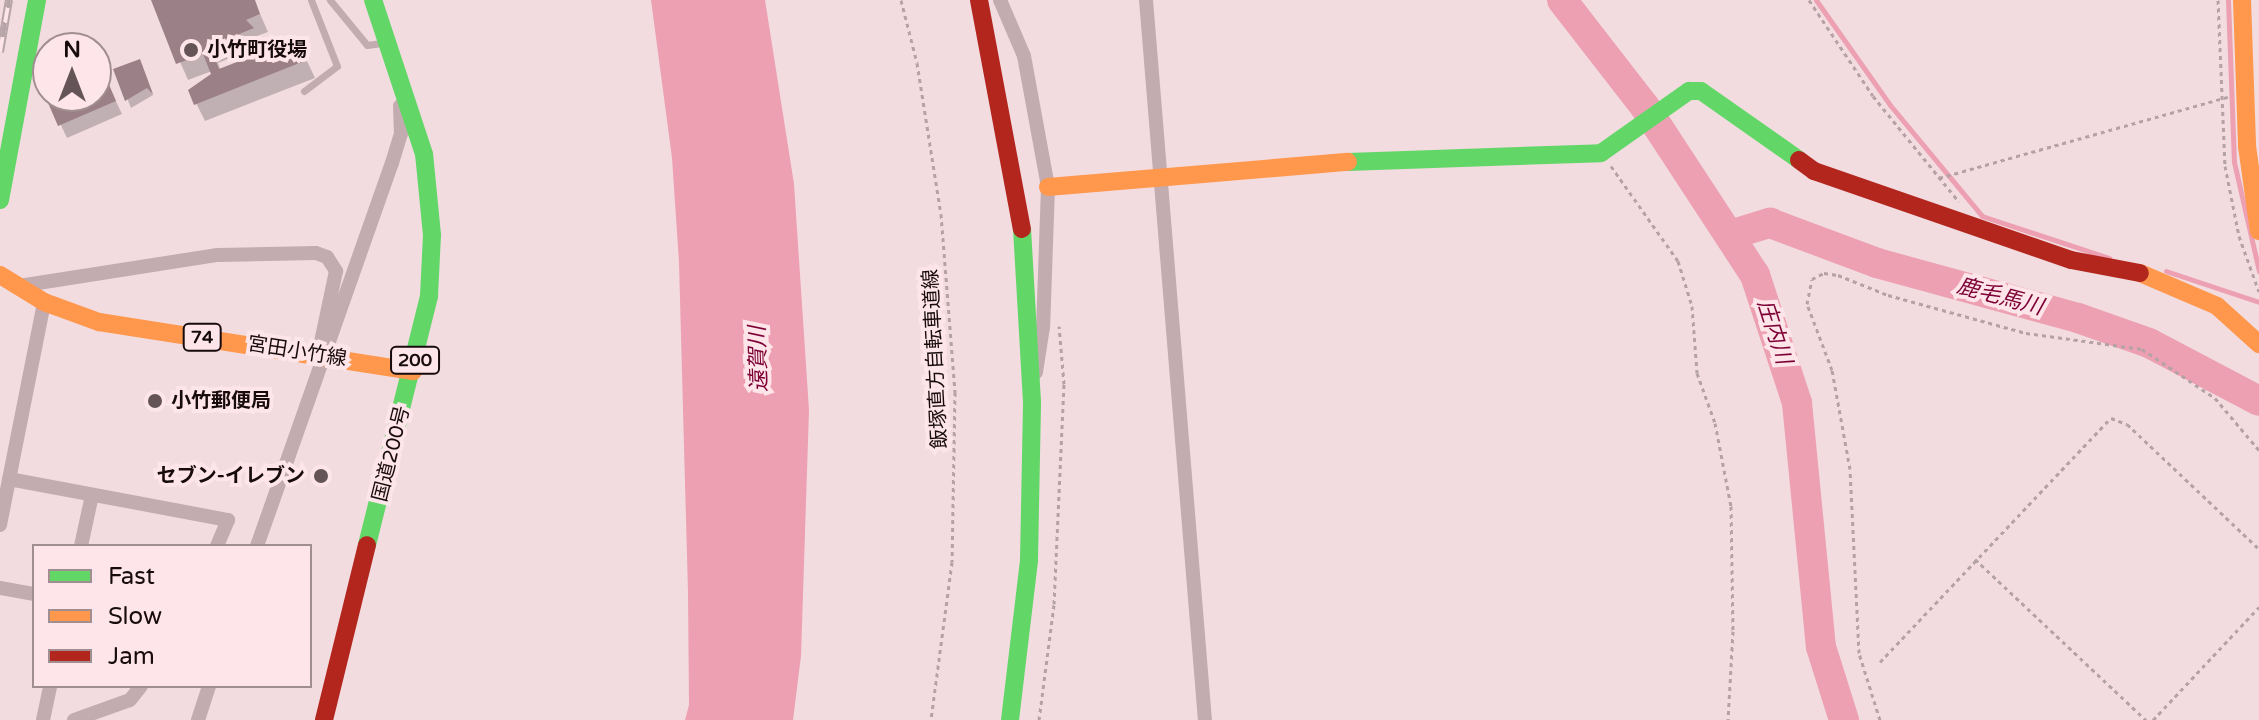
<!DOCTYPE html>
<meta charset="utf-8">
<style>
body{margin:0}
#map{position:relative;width:2259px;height:720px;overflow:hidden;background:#f2dce0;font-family:"Varela Round","Noto Sans JP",sans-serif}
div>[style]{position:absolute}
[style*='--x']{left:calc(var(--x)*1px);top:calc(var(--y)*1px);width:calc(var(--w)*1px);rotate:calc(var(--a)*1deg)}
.water>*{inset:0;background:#eca0b1}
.shadow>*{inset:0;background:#0003}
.stream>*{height:5px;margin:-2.5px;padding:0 2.5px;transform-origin:2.5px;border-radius:2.5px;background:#eca0b1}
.river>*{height:30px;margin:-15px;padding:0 15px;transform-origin:15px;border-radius:15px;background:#eca0b1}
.building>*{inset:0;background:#9b8087}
.path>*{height:3px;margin-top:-1.5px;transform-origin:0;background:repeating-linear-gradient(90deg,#b5a2a6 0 4px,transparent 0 8px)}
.lane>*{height:7px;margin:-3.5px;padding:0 3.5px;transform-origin:3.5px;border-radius:3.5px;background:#c2acb0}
.street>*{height:14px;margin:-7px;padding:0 7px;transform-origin:7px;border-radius:7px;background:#c2acb0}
.fast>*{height:18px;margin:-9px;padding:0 9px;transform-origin:9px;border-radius:9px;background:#63d668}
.slow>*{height:18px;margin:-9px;padding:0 9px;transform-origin:9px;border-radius:9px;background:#ff974d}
.jam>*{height:18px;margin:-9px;padding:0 9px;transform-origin:9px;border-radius:9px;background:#b3261e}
.rail>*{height:8px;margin-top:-4px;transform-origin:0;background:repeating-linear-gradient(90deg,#fde5e9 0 15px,#b6a4a8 0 30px);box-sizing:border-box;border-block:2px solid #b6a4a8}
.dots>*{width:22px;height:22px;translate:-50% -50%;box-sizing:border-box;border:4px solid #fde5e9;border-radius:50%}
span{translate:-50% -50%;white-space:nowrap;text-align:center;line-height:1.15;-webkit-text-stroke:8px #fde5e9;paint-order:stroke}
.shield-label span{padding:2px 6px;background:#fde5e9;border:2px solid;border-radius:6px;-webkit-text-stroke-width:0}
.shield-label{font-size:18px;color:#170b0d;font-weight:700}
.poi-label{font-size:20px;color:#170b0d;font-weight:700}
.left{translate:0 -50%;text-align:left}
.right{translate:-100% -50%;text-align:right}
.street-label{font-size:20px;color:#170b0d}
.water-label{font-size:22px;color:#7d0035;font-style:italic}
.legend{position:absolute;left:32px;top:544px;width:280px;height:144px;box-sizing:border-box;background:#fde5e9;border:2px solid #a18e91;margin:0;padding:10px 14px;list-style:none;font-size:24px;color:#170b0d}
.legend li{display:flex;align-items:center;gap:16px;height:40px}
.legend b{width:40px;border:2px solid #a18e91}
.north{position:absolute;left:32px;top:32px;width:80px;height:80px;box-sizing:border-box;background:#fde5e9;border:2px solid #a18e91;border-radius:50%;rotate:0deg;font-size:22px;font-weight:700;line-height:32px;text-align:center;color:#170b0d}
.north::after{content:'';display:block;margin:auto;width:28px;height:36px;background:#645457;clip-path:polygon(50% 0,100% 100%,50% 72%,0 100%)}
</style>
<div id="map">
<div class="water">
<i style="clip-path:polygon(651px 0,765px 0,794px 184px,809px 410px,801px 656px,793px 720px,685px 720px,689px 705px,688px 592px,679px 262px,672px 158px)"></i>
</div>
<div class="shadow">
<i style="clip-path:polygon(153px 0,254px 0,268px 32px,257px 36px,262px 45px,218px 63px,221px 71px,297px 40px,315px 78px,205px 121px,190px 91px,213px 75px,212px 71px,188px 80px)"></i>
<i style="clip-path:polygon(96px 59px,122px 114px,67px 138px,41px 83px,48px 80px,48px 96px,96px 96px)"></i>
<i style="clip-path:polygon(139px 62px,153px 95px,131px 108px,116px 70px)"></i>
</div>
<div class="stream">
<i style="--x:1816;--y:0;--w:128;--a:54.8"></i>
<i style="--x:1890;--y:105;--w:144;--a:50.3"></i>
<i style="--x:1982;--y:216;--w:134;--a:18.3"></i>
<i style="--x:2228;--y:0;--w:162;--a:87.9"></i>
<i style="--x:2234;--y:162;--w:112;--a:77.1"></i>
<i style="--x:2166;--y:271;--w:98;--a:18.4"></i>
</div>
<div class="river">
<i style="--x:1562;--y:0;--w:135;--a:52.2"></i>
<i style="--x:1645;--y:107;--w:201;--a:56.8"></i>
<i style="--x:1755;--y:275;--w:135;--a:71.8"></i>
<i style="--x:1797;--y:403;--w:245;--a:84.4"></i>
<i style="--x:1821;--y:647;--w:77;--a:72.5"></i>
<i style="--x:1733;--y:234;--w:39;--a:-17"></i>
<i style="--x:1770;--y:223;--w:114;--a:20.5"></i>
<i style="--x:1877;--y:263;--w:208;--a:15.3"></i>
<i style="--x:2078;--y:318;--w:75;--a:19.4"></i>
<i style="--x:2149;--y:343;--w:124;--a:27.8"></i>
</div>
<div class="building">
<i style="clip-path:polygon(151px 0,255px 0,260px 14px,246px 20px,254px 28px,210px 46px,219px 69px,298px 38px,307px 60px,194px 105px,188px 90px,211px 74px,203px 54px,176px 64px)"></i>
<i style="clip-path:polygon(96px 54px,116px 101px,58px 126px,39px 82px,48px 78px,48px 96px,96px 96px)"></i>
<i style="clip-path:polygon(140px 59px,153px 94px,147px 88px,125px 101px,113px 69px)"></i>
</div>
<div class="path">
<i style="--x:901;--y:0;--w:65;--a:75.7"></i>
<i style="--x:917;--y:63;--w:153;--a:81"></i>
<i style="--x:941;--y:214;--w:179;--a:85.5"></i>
<i style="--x:955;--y:392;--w:170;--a:91"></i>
<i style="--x:952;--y:562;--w:159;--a:97.6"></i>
<i style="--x:1809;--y:0;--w:115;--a:56.3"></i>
<i style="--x:1873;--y:96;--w:136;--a:50.9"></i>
<i style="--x:2218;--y:0;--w:166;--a:87.6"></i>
<i style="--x:2225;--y:166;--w:71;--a:78.7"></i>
<i style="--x:2239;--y:236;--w:59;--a:70.3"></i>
<i style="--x:1611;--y:166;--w:116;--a:54.8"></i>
<i style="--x:1678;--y:261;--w:47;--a:72.7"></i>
<i style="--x:1692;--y:306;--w:67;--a:85.7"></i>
<i style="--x:1697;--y:373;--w:53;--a:70.2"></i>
<i style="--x:1715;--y:423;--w:85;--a:79.1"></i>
<i style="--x:1731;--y:506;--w:125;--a:89.1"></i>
<i style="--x:1733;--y:631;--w:89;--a:93.2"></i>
<i style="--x:1939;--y:178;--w:300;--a:-15.7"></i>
<i style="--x:1975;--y:559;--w:235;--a:43.3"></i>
<i style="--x:1880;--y:662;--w:336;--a:-46.6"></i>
<i style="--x:2111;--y:418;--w:17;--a:21"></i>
<i style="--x:2127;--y:424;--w:182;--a:43.4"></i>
<i style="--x:1039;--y:720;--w:117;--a:-82.6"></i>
<i style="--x:1054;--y:604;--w:220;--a:-87.4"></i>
<i style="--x:1064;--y:384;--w:58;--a:-94.9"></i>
<i style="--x:1880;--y:720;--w:70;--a:-107.4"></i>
<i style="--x:1859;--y:653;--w:184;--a:-92.8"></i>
<i style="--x:1850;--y:469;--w:101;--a:-100.3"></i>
<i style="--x:1832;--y:370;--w:71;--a:-110.7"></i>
<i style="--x:1807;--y:304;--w:25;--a:-79"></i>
<i style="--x:1812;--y:279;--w:13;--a:-27"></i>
<i style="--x:1824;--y:273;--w:14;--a:8"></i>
<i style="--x:1838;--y:275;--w:54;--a:21.8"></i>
<i style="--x:1888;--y:295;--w:143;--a:15.4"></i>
<i style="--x:2026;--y:333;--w:117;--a:7.9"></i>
<i style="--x:2142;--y:349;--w:88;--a:33.9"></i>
<i style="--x:2215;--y:398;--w:68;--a:49.8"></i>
<i style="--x:2153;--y:720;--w:155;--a:-46.8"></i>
</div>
<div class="lane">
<i style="--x:330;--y:0;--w:58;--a:50.6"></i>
<i style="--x:367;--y:45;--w:15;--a:-8"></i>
<i style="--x:304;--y:91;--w:41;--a:-37.1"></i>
<i style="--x:337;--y:66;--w:71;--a:-111.5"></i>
</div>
<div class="street">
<i style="--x:1000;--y:0;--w:61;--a:66.8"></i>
<i style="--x:1024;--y:56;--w:133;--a:79.6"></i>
<i style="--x:1048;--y:187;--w:140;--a:92"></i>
<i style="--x:1043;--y:327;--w:46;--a:98.8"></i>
<i style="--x:1146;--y:0;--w:722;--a:85.32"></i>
<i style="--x:19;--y:286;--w:201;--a:-8.9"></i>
<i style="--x:218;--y:255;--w:98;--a:-1.2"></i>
<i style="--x:316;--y:253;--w:12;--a:20"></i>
<i style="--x:327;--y:257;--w:17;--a:57"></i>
<i style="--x:336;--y:271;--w:83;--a:101.9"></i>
<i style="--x:9;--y:479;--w:223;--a:10.6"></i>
<i style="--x:228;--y:520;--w:28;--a:113"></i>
<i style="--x:0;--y:525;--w:227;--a:-78.8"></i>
<i style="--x:81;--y:546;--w:52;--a:-77.8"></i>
<i style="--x:257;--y:546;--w:406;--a:-70.6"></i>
<i style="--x:392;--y:163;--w:30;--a:-73"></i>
<i style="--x:401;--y:134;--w:28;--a:-92"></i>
<i style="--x:0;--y:588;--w:35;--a:10"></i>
<i style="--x:43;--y:720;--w:35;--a:-78"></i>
<i style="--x:74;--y:720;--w:59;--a:-19.7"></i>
<i style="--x:130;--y:700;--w:18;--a:-52"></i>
<i style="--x:198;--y:720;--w:36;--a:-72"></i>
</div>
<div class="fast">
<i style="--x:1348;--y:162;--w:253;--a:-2"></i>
<i style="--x:1601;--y:153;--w:108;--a:-35.2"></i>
<i style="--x:1689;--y:91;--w:12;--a:0"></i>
<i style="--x:1701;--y:91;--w:120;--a:35.1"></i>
<i style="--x:0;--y:200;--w:203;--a:-79.5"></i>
<i style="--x:367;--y:545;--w:257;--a:-76"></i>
<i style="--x:429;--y:296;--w:61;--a:-87.2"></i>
<i style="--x:432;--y:235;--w:81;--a:-95.6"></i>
<i style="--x:424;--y:154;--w:162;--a:-108.3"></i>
<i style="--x:1010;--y:720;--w:161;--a:-83.2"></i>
<i style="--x:1029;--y:560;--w:158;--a:-88.9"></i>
<i style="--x:1032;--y:402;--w:173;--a:-93.3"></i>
</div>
<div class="slow">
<i style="--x:2242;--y:0;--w:146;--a:88"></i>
<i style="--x:2247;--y:146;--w:86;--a:82"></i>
<i style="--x:1048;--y:187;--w:301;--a:-4.8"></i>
<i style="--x:2140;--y:273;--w:84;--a:23.2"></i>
<i style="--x:2217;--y:306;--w:57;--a:42.1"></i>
<i style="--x:0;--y:275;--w:52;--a:31.5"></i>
<i style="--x:44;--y:302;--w:59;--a:20"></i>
<i style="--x:99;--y:322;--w:318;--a:8.9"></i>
</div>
<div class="jam">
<i style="--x:979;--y:0;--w:233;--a:79.4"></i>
<i style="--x:1799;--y:160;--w:19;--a:36"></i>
<i style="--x:1814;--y:171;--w:272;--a:19.1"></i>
<i style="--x:2071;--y:260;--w:70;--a:10.7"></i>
<i style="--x:324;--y:720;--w:180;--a:-76.2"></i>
</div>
<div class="rail">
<i style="--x:0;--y:52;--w:53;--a:-80.2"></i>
</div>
<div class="dots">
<i style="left:191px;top:50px;background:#645457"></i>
<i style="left:155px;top:401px;background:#645457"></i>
<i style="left:321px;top:476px;background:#645457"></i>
</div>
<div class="shield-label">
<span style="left:202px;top:337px">74</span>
<span style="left:415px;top:360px">200</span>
</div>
<div class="poi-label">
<span class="left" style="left:207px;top:50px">小竹町役場</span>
<span class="left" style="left:171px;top:401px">小竹郵便局</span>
<span class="right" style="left:305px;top:476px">セブン-イレブン</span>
</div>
<div class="street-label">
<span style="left:297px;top:352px;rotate:9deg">宮田小竹線</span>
<span style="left:936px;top:359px;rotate:-93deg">飯塚直方自転車道線</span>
<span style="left:392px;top:454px;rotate:-76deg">国道200号</span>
</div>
<div class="water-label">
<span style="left:2000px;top:297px;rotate:15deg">鹿毛馬川</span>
<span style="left:1774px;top:332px;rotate:72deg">庄内川</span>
<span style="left:759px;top:359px;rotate:-92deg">遠賀川</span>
</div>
<ul class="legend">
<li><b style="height:10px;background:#63d668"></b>Fast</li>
<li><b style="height:10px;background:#ff974d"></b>Slow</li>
<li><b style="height:10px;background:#b3261e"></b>Jam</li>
</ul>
<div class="north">N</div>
</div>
